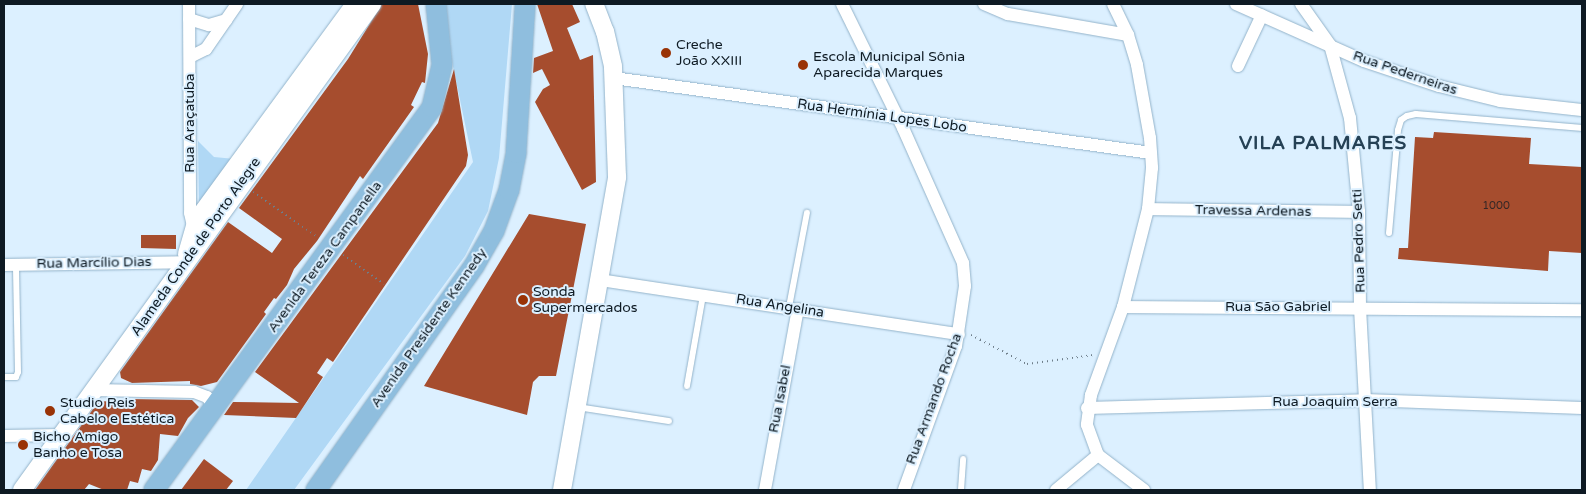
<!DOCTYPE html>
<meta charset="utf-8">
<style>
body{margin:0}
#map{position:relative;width:1586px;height:494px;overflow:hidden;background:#dcf0ff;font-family:"Varela Round",sans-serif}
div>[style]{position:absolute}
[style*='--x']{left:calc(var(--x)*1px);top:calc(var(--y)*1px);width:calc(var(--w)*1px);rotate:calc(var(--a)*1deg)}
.green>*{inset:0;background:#b0d8f5}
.building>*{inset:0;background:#a64d2e}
.path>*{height:2px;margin-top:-1px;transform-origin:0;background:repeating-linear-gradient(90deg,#6e7e8a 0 1px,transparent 0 5px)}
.roads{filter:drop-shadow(0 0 1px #93b3ca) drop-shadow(0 0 1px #93b3ca)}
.service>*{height:6px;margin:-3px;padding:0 3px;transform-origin:3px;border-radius:3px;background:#fff}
.minor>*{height:12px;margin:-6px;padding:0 6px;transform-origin:6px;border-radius:6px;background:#fff}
.secondary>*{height:18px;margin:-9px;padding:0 9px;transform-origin:9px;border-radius:9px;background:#fff}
.primary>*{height:20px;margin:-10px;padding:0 10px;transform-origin:10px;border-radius:10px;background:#8fbede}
.dots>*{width:14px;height:14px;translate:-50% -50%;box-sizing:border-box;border:2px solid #dcf0ff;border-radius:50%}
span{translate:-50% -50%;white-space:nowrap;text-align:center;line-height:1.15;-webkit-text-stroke:4px #dcf0ff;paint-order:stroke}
.number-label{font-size:11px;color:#342726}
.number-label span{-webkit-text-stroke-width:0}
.poi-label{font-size:14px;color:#0e1a23}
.left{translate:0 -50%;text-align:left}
.street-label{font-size:14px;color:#0e1a23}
.district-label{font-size:19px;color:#254155;font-weight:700;letter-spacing:1px}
.frame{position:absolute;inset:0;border:5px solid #0e1a23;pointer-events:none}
</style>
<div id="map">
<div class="green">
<i style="clip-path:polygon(446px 4px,512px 4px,499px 158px,488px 211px,465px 256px,294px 490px,246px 490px,473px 162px,451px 57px)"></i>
<i style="clip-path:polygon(198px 141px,214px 157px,235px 159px,199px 205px)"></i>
</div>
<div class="building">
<i style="clip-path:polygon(382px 4px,418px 4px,428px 54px,425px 83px,422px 82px,411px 105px,414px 107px,363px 179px,360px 176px,317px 241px,294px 269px,287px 285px,276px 299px,274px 298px,264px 312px,266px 314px,217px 382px,201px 386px,190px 384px,190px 381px,132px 383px,121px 378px,120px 372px,228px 222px,272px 253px,282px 239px,239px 208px,348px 59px)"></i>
<i style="clip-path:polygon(537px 4px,572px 4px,580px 22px,567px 28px,580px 60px,593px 55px,596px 182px,582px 190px,535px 102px,543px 89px,550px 85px,542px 69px,533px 73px,534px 58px,553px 51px)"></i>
<i style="clip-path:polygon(454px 69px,468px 155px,466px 166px,333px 362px,327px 358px,317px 373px,323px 377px,296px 418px,224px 415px,233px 402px,299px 403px,255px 372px,438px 123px)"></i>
<i style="clip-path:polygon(1434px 132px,1531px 138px,1529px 164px,1582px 167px,1582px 253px,1549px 251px,1548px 271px,1398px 259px,1399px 248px,1408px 248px,1415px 137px,1433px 138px)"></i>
<i style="clip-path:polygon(529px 214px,586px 224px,556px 376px,539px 376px,533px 382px,527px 415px,424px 386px)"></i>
<i style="clip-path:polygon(141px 235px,176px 235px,176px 249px,141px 248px)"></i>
<i style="clip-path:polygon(130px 399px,192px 400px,199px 407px,188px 418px,178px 436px,160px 434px,158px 460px,151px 471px,142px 469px,138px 483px,130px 481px,127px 490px,104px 490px,89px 484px,84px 490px,35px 490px,98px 402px)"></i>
<i style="clip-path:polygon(204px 459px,233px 481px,226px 490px,181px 490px)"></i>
</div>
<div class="path">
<i style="--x:253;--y:192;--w:80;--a:34.9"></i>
<i style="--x:343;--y:255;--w:50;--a:35.3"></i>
<i style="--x:971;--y:335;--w:63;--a:27.4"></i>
<i style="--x:1027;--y:364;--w:67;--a:-7.8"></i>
</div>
<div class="roads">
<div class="service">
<i style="--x:1389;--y:233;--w:103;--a:-85"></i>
<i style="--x:1398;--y:130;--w:10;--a:-73"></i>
<i style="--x:1401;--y:120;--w:7;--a:-34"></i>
<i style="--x:1407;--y:116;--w:9;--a:-13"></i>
<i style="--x:1416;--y:114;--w:167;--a:4.8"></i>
<i style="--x:789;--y:307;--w:96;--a:-79.2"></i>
<i style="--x:4;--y:377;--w:12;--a:0"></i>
<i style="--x:16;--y:377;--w:5;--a:-68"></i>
<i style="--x:18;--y:372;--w:107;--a:-91.1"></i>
<i style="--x:687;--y:386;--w:92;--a:-80"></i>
<i style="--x:577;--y:407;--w:93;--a:8.7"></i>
<i style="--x:961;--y:490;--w:31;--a:-86"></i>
</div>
<div class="minor">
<i style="--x:189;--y:4;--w:209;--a:89.7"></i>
<i style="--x:190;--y:213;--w:18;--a:77"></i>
<i style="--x:842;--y:4;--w:138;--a:63.8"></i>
<i style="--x:903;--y:128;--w:148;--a:66"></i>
<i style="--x:963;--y:263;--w:23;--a:85"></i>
<i style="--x:965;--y:286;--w:61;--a:98.5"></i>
<i style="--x:956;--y:346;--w:153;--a:109.9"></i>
<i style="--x:984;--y:4;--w:26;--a:23"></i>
<i style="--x:1008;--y:14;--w:122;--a:9.9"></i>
<i style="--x:1113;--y:4;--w:34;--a:64"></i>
<i style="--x:1128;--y:35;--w:31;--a:73"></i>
<i style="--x:1137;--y:65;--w:74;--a:79.9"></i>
<i style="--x:1150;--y:138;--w:30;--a:86"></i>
<i style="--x:1152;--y:168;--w:41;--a:95.6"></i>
<i style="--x:1148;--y:209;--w:101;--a:104.3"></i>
<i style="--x:1123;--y:307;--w:94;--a:110"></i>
<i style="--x:1091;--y:395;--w:30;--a:98"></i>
<i style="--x:1087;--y:425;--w:32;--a:70"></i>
<i style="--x:1098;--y:455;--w:58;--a:37.3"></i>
<i style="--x:1236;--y:4;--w:140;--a:24"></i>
<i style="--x:1364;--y:61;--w:79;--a:18.4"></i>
<i style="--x:1439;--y:86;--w:63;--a:13.8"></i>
<i style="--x:1500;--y:101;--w:82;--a:6.3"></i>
<i style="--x:1301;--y:4;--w:50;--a:54.7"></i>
<i style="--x:1330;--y:45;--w:76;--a:74.7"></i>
<i style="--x:1350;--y:118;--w:94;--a:84.5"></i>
<i style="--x:1359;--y:212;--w:96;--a:89.4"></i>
<i style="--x:1360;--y:308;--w:182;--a:86.9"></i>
<i style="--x:189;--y:19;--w:21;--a:17"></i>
<i style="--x:209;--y:25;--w:18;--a:-16"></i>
<i style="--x:190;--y:57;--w:18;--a:-27"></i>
<i style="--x:206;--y:49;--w:55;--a:-55.4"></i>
<i style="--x:1238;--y:66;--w:56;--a:-64.8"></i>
<i style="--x:614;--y:78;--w:542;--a:7.95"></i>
<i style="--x:1148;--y:209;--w:211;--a:0.8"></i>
<i style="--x:4;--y:265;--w:181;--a:-0.9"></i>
<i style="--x:600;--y:280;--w:363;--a:8.6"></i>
<i style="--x:1123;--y:307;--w:459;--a:0.4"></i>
<i style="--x:94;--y:390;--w:100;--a:1.1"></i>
<i style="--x:194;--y:392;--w:14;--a:21"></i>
<i style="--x:207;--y:397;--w:13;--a:51"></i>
<i style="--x:1087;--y:408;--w:278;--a:-1.6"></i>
<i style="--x:1365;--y:400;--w:217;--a:2.1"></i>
<i style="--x:4;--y:436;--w:56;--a:-1"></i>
<i style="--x:765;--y:490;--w:184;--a:-79.7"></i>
<i style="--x:1056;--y:490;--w:55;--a:-39.8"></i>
</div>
<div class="secondary">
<i style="--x:187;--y:254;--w:35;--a:-74"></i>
<i style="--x:197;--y:220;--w:268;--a:-53.8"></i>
<i style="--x:22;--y:490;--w:599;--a:-54.24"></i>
<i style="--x:562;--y:490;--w:318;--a:-80"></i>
<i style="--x:617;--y:177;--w:111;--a:-92.1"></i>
<i style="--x:613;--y:66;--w:35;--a:-103"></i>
<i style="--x:605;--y:32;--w:30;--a:-111"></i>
</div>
<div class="primary">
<i style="--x:154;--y:490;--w:473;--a:-54"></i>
<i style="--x:432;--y:107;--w:43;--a:-76.6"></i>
<i style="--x:442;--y:65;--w:61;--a:-95.6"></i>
<i style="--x:316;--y:490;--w:274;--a:-54.8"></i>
<i style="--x:474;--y:266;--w:40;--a:-60.3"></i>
<i style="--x:494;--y:231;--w:44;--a:-69.9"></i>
<i style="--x:509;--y:190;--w:38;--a:-79"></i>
<i style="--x:516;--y:153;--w:149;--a:-86.5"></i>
</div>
</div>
<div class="dots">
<i style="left:666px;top:53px;background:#993306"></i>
<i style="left:803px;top:65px;background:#993306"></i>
<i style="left:523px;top:300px;background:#993306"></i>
<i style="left:50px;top:411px;background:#993306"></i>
<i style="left:23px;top:445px;background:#993306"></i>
</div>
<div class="number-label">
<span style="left:1496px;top:206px">1000</span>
</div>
<div class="poi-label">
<span class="left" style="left:676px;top:53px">Creche<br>João XXIII</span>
<span class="left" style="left:813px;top:65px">Escola Municipal Sônia<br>Aparecida Marques</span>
<span class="left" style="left:533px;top:300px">Sonda<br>Supermercados</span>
<span class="left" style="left:60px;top:411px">Studio Reis<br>Cabelo e Estética</span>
<span class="left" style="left:33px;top:445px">Bicho Amigo<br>Banho e Tosa</span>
</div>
<div class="street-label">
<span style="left:1405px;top:73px;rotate:19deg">Rua Pederneiras</span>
<span style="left:882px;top:116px;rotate:8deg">Rua Hermínia Lopes Lobo</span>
<span style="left:190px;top:123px;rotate:-90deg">Rua Araçatuba</span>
<span style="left:1253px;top:211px;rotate:1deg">Travessa Ardenas</span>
<span style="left:1359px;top:241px;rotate:-92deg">Rua Pedro Setti</span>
<span style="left:196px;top:247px;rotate:-55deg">Alameda Conde de Porto Alegre</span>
<span style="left:325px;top:257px;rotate:-54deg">Avenida Tereza Campanella</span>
<span style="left:94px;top:263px;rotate:-1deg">Rua Marcílio Dias</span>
<span style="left:780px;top:306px;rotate:9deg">Rua Angelina</span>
<span style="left:1278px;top:307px">Rua São Gabriel</span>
<span style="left:429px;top:328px;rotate:-55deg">Avenida Presidente Kennedy</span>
<span style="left:780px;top:399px;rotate:-79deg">Rua Isabel</span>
<span style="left:934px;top:399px;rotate:-70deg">Rua Armando Rocha</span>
<span style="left:1335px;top:402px">Rua Joaquim Serra</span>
</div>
<div class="district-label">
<span style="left:1323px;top:144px">VILA PALMARES</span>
</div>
<div class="frame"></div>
</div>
